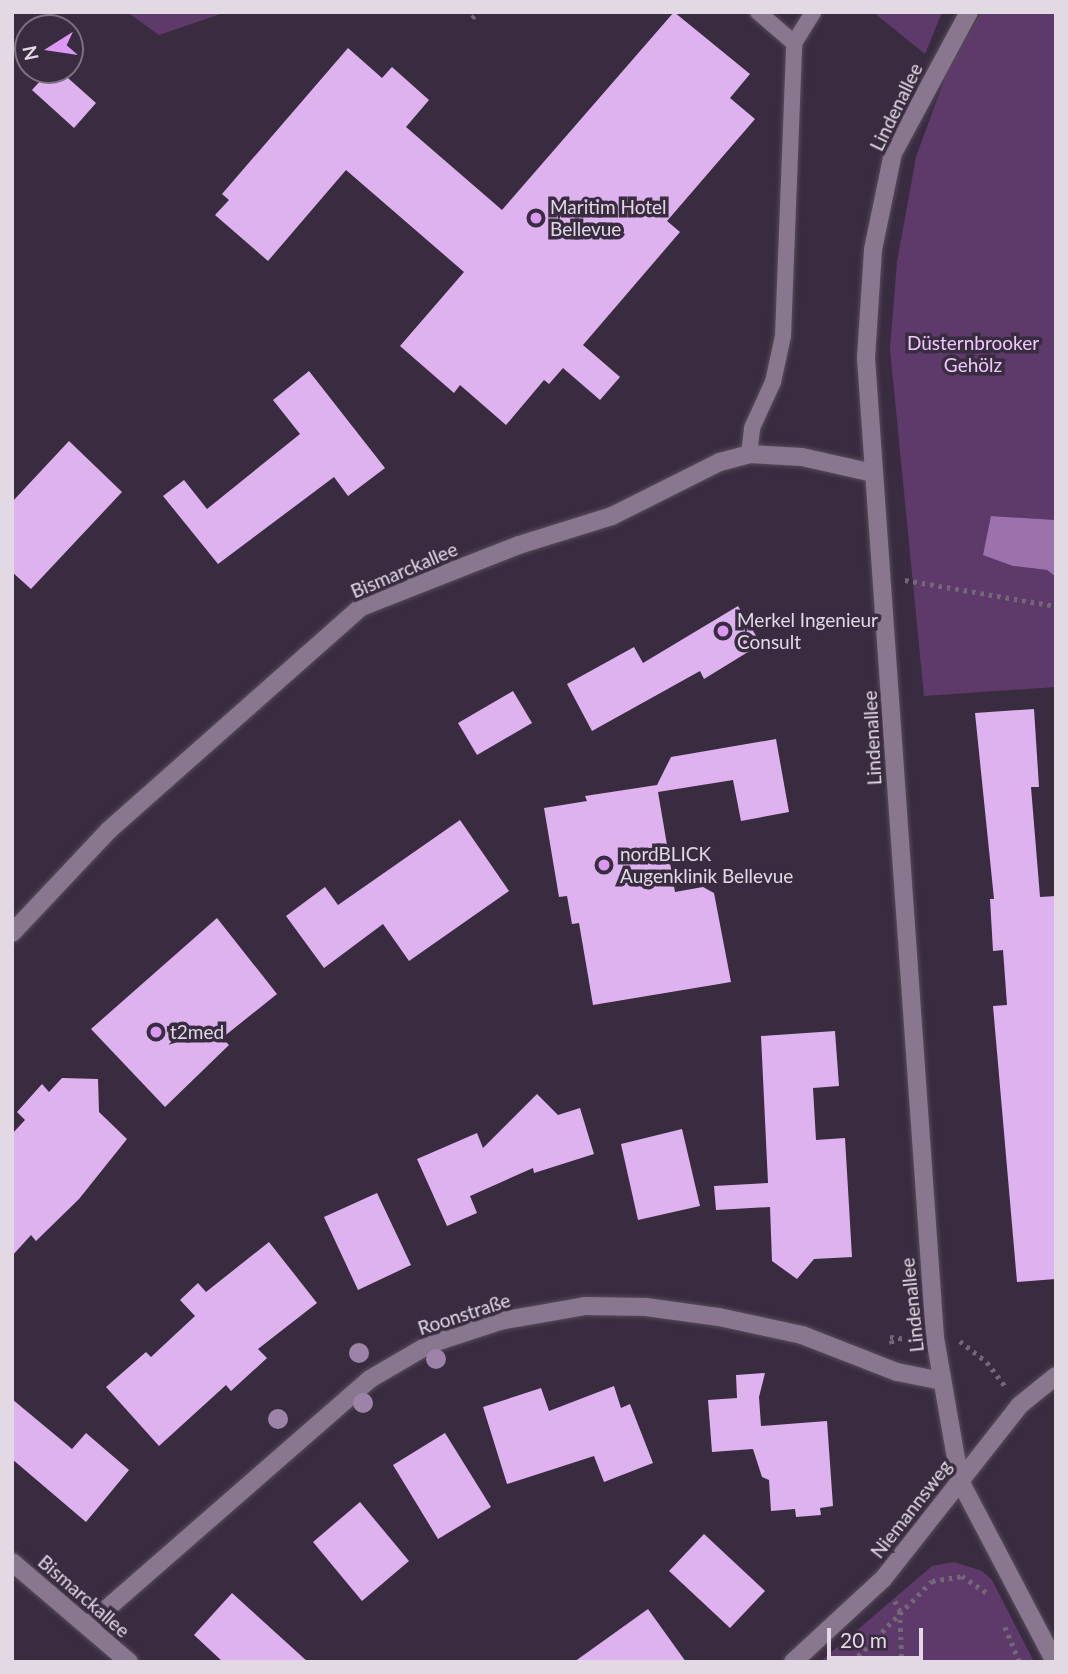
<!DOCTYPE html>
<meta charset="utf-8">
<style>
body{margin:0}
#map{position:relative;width:1068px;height:1674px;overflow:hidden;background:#3a2c40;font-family:Lato,sans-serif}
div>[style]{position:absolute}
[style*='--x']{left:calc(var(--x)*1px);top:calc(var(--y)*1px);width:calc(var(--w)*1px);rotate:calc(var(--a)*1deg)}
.green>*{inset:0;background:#5e3a6b}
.water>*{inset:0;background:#9c72ac}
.building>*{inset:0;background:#deb2ef}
.path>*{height:4.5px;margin-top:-2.25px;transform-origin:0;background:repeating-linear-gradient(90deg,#736778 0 3.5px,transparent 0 8.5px)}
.roads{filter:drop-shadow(0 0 2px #574b5b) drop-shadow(0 0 2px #574b5b)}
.lane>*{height:16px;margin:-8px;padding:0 8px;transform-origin:8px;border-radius:8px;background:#88778e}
.street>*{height:18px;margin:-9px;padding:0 9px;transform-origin:9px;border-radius:9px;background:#88778e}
.trees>*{width:20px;height:20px;margin:-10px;border-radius:50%;background:#9c83a7}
.dots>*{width:19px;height:19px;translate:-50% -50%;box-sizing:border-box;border:4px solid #3a2c40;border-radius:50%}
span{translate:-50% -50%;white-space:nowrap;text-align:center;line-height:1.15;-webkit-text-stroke:7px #3a2c40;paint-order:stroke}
.street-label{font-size:19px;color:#e2d9e5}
.poi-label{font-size:19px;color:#e2d9e5}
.left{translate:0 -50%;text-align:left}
.park-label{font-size:19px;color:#edcafb}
.frame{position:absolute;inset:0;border:14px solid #e2d9e5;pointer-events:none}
.north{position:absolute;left:14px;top:14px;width:70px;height:70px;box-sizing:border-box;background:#3a2c40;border:2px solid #7d7182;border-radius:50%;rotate:258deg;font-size:19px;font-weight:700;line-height:28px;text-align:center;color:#e2d9e5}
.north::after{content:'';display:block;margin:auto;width:24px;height:32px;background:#dc99f4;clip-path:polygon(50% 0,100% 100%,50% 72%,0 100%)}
.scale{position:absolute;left:827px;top:1628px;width:96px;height:32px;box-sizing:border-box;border:4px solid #e2d9e5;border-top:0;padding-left:9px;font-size:21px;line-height:24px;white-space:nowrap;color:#e2d9e5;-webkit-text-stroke:5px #3a2c40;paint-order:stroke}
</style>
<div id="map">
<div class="green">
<i style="clip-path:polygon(127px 12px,226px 12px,159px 35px)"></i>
<i style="clip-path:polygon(873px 12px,942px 12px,925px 54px)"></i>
<i style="clip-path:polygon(981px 12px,1056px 12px,1056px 520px,991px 516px,1013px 566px,1047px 570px,1056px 577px,1056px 687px,924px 696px,890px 349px,897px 262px,916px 157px,946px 75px)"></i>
<i style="clip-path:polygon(954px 1562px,982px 1571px,992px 1580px,1034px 1662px,820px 1662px,932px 1566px)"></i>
</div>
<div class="water">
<i style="clip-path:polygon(991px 516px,1056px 520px,1056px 577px,1047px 570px,1013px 566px,983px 555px)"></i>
</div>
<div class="building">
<i style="clip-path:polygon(674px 12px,750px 74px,730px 98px,755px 119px,667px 221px,680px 232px,583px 345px,620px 377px,600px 400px,563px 368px,549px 384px,544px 380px,506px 425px,460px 385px,454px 393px,400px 346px,464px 272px,346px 170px,268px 261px,215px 215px,229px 200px,222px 194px,348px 48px,382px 78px,392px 67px,429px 100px,406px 127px,502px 210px)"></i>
<i style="clip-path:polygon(50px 70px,59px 70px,96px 103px,74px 128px,32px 90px)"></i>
<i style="clip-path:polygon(309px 371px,385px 468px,348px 496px,334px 477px,218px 564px,163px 496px,184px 480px,207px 509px,300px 434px,273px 400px)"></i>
<i style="clip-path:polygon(69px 441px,122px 492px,31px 589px,12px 572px,12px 502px)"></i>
<i style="clip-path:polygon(738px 606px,761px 644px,704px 679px,700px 671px,592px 731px,567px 684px,634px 647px,643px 663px)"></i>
<i style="clip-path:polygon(513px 691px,532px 723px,477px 755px,458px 723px)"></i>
<i style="clip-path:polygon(1034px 709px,1039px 787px,1031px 787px,1040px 897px,1056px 896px,1056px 1279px,1017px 1282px,993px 1006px,1007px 1005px,1003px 950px,993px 951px,990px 899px,994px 899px,975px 713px)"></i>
<i style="clip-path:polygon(776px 739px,789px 812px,741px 821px,733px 780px,658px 792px,675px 892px,703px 887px,714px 893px,731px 982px,593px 1005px,579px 923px,572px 924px,567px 896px,559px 897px,544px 808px,587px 801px,585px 796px,657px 785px,671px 757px)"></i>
<i style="clip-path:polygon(460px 820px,509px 891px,409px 961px,383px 924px,324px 968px,286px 916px,325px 887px,338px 905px)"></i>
<i style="clip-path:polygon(217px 918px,277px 994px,222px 1038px,229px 1045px,165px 1107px,91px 1029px)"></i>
<i style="clip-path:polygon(835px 1031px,839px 1086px,813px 1088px,816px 1140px,845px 1138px,852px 1257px,814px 1259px,797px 1279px,772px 1261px,770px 1207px,716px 1210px,714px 1186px,768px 1183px,761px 1036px)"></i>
<i style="clip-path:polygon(62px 1078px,98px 1079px,99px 1112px,127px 1139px,79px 1199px,36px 1241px,31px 1235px,12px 1256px,12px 1134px,25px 1120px,17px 1112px,42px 1084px,49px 1092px)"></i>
<i style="clip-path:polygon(537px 1094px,558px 1115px,580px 1108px,594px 1154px,534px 1173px,533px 1168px,470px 1196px,477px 1213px,447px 1226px,417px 1159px,477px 1133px,483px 1148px)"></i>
<i style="clip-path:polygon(682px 1129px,700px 1206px,638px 1220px,621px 1144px)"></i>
<i style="clip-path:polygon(377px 1193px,411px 1265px,358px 1290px,324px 1217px)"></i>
<i style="clip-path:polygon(269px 1242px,317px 1303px,258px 1349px,267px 1358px,231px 1391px,226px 1385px,159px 1446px,106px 1387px,146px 1352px,151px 1357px,195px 1316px,180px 1300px,198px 1283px,206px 1292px)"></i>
<i style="clip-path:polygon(765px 1373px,759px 1397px,761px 1426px,827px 1421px,833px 1506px,820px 1508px,821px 1515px,796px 1517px,795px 1509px,771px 1511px,769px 1480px,762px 1477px,753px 1449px,712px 1452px,708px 1400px,737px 1398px,736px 1375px)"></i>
<i style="clip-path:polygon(614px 1386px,621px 1408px,630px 1404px,653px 1463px,604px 1482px,594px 1456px,507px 1484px,483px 1407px,541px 1388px,549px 1411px)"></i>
<i style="clip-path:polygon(12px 1399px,72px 1449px,86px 1433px,129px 1470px,86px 1522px,12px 1459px)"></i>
<i style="clip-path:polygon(445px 1433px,491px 1507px,438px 1539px,393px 1465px)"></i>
<i style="clip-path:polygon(360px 1502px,409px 1561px,362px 1601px,313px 1542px)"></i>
<i style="clip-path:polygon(704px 1534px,765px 1591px,730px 1628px,669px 1571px)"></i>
<i style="clip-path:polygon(232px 1593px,308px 1662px,223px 1662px,194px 1635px)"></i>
<i style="clip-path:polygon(648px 1609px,686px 1662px,574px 1662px)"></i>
</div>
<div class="path">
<i style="--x:472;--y:18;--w:8;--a:-45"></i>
<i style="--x:905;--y:580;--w:153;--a:9.8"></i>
<i style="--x:960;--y:1341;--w:34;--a:38"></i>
<i style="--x:987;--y:1362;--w:30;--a:53"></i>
<i style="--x:892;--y:1344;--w:7;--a:-106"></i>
<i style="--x:890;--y:1337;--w:23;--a:7"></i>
<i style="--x:895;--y:1601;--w:11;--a:63"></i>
<i style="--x:900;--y:1611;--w:51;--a:87.8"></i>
<i style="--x:1005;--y:1627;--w:38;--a:67"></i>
<i style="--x:852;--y:1662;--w:114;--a:-45.4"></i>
<i style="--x:932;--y:1581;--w:30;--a:-9"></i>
<i style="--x:962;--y:1576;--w:32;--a:34"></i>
</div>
<div class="roads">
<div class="lane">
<i style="--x:758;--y:12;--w:48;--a:40.7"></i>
<i style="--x:749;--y:454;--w:26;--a:-83"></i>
<i style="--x:752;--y:428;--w:51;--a:-65.5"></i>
<i style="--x:773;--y:382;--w:47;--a:-77.7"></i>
<i style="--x:783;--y:336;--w:293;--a:-87.8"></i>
<i style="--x:794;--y:43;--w:36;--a:-58"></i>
</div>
<div class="street">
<i style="--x:969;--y:12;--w:160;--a:118.3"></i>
<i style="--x:893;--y:153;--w:99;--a:101.7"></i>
<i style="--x:873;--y:250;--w:108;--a:93.7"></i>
<i style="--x:866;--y:358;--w:982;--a:85.97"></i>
<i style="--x:935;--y:1338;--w:145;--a:80.1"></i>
<i style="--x:960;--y:1481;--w:204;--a:62.3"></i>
<i style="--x:12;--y:933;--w:141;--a:-46.7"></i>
<i style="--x:109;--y:830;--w:337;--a:-41.5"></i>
<i style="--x:361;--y:607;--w:170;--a:-21.4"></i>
<i style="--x:519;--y:545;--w:97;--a:-17.3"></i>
<i style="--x:612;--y:516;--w:121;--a:-26.6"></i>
<i style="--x:720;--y:462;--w:30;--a:-15"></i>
<i style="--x:749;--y:454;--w:53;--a:3.2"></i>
<i style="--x:802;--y:457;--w:73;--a:12.7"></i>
<i style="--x:12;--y:1562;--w:154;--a:40.5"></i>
<i style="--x:88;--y:1625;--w:374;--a:-41.1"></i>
<i style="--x:370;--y:1379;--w:69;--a:-30.3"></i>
<i style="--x:430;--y:1344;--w:74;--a:-18.2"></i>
<i style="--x:500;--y:1321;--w:86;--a:-10"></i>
<i style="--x:585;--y:1306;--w:61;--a:0.9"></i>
<i style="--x:646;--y:1307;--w:74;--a:7.8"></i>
<i style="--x:719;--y:1317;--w:85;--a:12.2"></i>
<i style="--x:802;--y:1335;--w:102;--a:21.3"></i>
<i style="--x:897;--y:1372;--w:46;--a:11.3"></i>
<i style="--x:793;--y:1662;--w:122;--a:-42.7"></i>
<i style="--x:883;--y:1579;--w:221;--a:-51.8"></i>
<i style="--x:1020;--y:1405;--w:46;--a:-38.9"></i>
</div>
</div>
<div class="trees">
<i style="left:359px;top:1353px"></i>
<i style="left:436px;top:1359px"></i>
<i style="left:363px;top:1403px"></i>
<i style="left:278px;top:1419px"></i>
</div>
<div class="dots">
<i style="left:536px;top:218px;background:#dc99f4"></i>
<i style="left:723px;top:631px;background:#dc99f4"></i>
<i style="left:604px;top:865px;background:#dc99f4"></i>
<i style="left:156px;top:1032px;background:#dc99f4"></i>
</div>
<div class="street-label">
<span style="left:896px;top:107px;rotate:-64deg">Lindenallee</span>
<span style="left:404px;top:570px;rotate:-23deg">Bismarckallee</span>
<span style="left:872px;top:738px;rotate:-93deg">Lindenallee</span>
<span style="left:912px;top:1305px;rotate:-96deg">Lindenallee</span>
<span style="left:464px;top:1314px;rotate:-18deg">Roonstraße</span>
<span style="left:911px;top:1509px;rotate:-52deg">Niemannsweg</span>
<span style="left:84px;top:1596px;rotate:41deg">Bismarckallee</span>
</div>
<div class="poi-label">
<span class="left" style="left:550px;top:218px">Maritim Hotel<br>Bellevue</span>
<span class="left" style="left:737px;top:631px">Merkel Ingenieur<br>Consult</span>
<span class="left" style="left:620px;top:865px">nordBLICK<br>Augenklinik Bellevue</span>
<span class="left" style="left:170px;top:1032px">t2med</span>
</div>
<div class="park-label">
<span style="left:973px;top:354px">Düsternbrooker<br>Gehölz</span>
</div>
<div class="frame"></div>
<div class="north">N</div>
<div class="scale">20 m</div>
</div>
